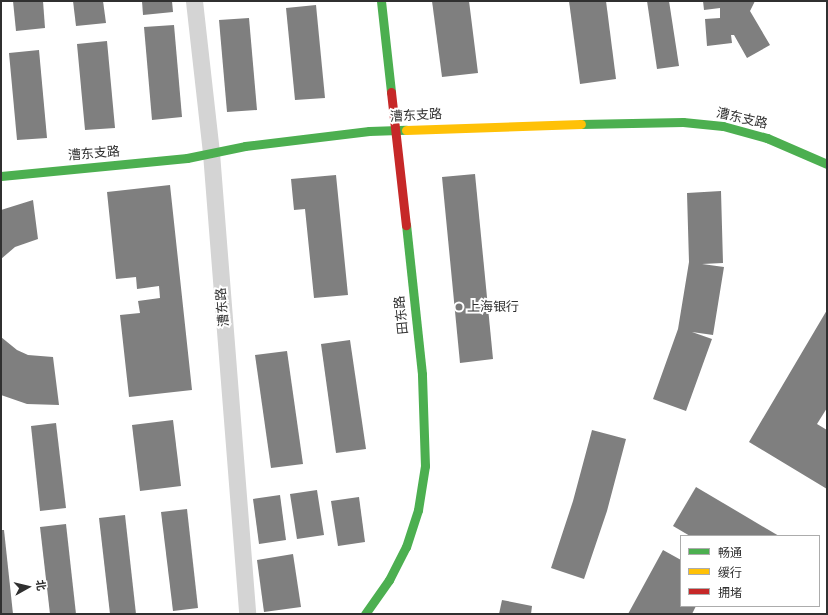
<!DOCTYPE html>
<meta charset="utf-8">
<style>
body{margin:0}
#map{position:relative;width:828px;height:615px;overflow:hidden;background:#fff;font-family:"Work Sans","Noto Sans SC",sans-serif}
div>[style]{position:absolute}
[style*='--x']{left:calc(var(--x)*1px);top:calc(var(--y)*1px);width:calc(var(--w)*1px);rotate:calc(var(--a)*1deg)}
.building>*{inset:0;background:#7f7f7f}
.street>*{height:17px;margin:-8.5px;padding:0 8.5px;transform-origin:8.5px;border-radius:8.5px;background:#d4d4d4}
.fast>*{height:9px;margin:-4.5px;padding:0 4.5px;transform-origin:4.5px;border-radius:4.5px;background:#4caf50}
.slow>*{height:9px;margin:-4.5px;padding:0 4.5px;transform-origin:4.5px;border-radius:4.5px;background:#ffc107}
.jam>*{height:9px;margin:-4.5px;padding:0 4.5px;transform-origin:4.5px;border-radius:4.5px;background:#c62828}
.dots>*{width:11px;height:11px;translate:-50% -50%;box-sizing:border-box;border:2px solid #fff;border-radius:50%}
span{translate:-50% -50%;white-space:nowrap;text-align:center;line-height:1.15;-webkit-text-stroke:4px #fff;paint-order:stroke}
.street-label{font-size:13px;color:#303030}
.poi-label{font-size:13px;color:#303030}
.left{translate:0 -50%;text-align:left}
.frame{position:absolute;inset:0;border:2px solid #303030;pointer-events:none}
.legend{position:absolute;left:680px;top:535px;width:140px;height:72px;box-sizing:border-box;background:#fff;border:1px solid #acacac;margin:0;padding:5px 7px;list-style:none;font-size:12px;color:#303030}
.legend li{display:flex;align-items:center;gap:8px;height:20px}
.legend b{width:20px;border:1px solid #acacac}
.north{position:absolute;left:8px;top:567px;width:40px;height:40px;-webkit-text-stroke:3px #fff;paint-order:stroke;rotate:82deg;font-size:11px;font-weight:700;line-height:16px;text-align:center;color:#303030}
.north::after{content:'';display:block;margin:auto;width:14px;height:18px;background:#303030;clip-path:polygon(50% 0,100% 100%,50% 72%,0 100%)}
</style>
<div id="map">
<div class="building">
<i style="clip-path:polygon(13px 1px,43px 1px,45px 28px,16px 31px)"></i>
<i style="clip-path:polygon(73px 1px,103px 1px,106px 23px,76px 26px)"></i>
<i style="clip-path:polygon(142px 1px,172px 1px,173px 12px,143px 15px)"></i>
<i style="clip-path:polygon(432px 1px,469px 1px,478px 73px,442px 77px)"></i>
<i style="clip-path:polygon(569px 1px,606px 1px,616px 79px,580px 84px)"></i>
<i style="clip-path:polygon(647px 1px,669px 1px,679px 66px,657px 69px)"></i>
<i style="clip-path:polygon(703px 1px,755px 1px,750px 11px,770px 45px,747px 58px,734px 35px,731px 35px,732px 43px,707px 46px,705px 19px,720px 18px,720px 8px,704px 10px)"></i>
<i style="clip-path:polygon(316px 5px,325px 98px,295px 100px,286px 8px)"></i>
<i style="clip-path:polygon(249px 18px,257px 110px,227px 112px,219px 20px)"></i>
<i style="clip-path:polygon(174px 25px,182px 117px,152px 120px,144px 27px)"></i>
<i style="clip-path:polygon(107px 41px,115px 128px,85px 130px,77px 44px)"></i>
<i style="clip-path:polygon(39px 50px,47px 138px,17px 140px,9px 53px)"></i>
<i style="clip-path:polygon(475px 174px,493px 359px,460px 363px,442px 177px)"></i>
<i style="clip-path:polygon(336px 175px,348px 295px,314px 298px,305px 209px,294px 210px,291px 179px)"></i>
<i style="clip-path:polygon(170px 185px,192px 390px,129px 397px,120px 315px,140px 313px,138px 301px,160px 298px,159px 286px,137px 289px,136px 277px,116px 279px,107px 192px)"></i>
<i style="clip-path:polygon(721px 191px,723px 263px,702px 264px,724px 267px,713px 335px,692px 332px,712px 339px,686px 411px,653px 399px,678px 329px,689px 262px,687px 193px)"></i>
<i style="clip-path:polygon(33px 200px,38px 239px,15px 247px,1px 259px,1px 210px)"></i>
<i style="clip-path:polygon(827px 310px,827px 408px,817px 424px,827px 430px,827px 489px,749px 442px)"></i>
<i style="clip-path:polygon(1px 337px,17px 350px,28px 355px,53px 357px,59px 405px,27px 404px,1px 395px)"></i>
<i style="clip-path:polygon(350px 340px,366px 449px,336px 453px,321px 344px)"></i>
<i style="clip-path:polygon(287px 351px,303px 464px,271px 468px,255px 355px)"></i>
<i style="clip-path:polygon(173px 420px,181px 486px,140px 491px,132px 425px)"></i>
<i style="clip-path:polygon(56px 423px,66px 508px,40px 511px,31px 426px)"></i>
<i style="clip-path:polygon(592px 430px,626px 439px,607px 511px,584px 579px,551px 568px,573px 501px)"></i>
<i style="clip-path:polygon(696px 487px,779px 536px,690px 536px,673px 526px)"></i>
<i style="clip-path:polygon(317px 490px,324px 535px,297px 539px,290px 494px)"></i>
<i style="clip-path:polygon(280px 495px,286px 540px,259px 544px,253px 499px)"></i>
<i style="clip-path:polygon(359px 497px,365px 542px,338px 546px,331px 501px)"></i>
<i style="clip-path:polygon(187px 509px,198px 608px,173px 611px,161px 512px)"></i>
<i style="clip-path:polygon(125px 515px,136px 614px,110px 614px,99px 518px)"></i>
<i style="clip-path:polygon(66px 524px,76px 614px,50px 614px,40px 527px)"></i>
<i style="clip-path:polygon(1px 530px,4px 530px,13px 614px,1px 614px)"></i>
<i style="clip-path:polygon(663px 550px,681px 560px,681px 606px,696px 606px,692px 614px,628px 614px)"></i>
<i style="clip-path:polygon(293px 554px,301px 607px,264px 612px,257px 560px)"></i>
<i style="clip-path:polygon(502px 600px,532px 606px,531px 614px,499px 614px)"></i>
</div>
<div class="street">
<i style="--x:194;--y:1;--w:153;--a:83.6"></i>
<i style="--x:211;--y:153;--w:462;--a:85.5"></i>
</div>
<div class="fast">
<i style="--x:381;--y:1;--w:92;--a:83.7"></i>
<i style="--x:581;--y:124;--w:102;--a:-1.1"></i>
<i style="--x:683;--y:122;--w:40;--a:5.7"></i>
<i style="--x:723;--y:126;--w:46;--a:15.3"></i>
<i style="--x:767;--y:138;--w:65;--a:23.4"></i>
<i style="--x:1;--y:176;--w:187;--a:-5.5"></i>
<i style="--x:187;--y:158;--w:59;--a:-11.7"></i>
<i style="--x:245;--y:146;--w:125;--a:-6.9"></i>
<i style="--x:369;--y:131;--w:37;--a:-2"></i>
<i style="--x:365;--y:614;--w:42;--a:-54.8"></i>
<i style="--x:389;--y:580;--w:37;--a:-63"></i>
<i style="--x:406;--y:547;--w:39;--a:-72"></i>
<i style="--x:418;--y:510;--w:45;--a:-81"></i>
<i style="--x:425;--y:466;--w:92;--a:-91.9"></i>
<i style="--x:422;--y:374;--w:150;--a:-96.1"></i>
</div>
<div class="slow">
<i style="--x:406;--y:130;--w:175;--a:-2"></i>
</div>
<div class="jam">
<i style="--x:391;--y:92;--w:134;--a:83.6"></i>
</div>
<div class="dots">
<i style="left:459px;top:307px;background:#787878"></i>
</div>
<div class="street-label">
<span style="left:416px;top:116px;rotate:-3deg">漕东支路</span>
<span style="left:742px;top:119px;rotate:13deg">漕东支路</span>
<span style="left:94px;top:154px;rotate:-5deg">漕东支路</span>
<span style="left:223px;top:307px;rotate:-95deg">漕东路</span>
<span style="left:402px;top:315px;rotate:-96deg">田东路</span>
</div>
<div class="poi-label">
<span class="left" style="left:467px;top:307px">上海银行</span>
</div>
<div class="frame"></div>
<ul class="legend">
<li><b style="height:5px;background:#4caf50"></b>畅通</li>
<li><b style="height:5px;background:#ffc107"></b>缓行</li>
<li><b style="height:5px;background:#c62828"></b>拥堵</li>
</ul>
<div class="north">北</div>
</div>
